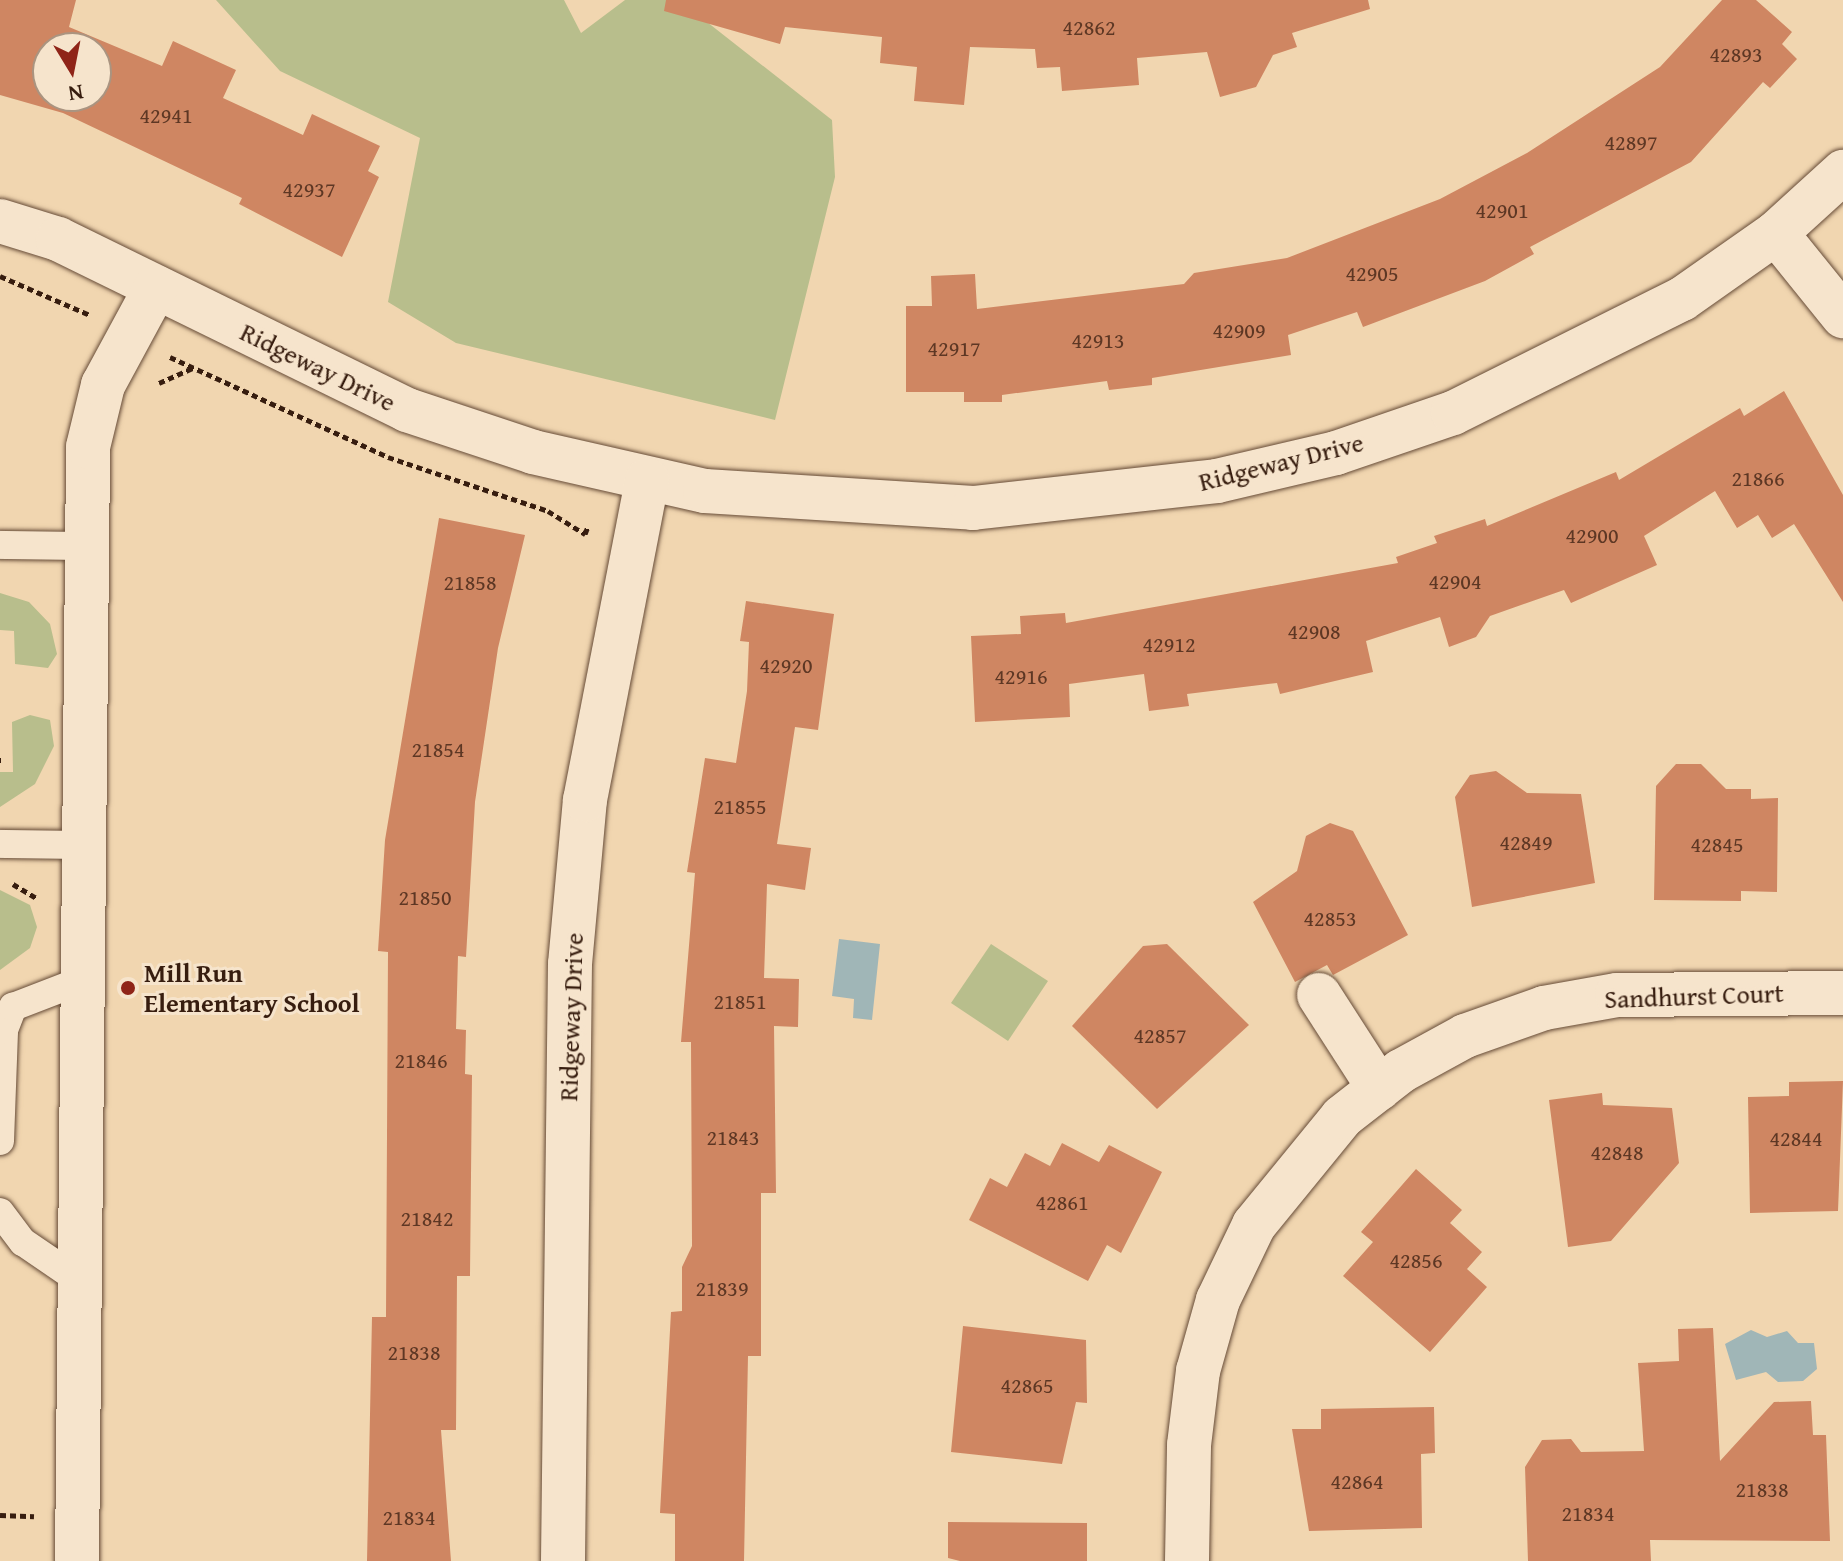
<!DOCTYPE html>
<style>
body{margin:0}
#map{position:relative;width:1843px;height:1561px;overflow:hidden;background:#f1d6b0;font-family:"Gentium Book Plus",serif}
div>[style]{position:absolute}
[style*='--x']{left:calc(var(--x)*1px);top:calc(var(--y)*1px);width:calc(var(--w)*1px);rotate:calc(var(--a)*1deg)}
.green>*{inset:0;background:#b8be8c}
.water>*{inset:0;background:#a0b6b7}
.building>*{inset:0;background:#cf8662}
.path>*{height:5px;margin-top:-2.5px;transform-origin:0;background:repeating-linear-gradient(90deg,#371d0f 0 6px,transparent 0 10px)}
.roads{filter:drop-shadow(0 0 2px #664b37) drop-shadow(0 0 2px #664b37)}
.lane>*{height:28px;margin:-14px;padding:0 14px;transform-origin:14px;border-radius:14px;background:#f6e4cc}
.street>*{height:44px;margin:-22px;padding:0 22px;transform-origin:22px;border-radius:22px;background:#f6e4cc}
.dots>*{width:22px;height:22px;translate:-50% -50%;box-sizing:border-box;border:4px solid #f6e4cc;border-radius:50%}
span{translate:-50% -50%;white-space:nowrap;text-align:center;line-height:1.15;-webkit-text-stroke:6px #f6e4cc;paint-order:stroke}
.number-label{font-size:22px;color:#5d3724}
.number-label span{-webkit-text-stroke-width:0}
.street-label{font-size:26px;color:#371d0f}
.poi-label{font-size:26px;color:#371d0f;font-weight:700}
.left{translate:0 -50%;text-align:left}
.north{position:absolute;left:32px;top:32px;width:80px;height:80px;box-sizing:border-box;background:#f6e4cc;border:2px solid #aa9480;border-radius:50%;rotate:170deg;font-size:22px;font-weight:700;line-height:32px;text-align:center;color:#371d0f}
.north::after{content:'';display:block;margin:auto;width:28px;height:36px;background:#8f2418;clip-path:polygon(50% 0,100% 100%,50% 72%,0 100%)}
</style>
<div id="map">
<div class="green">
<i style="clip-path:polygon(216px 0,564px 0,581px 33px,625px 0,679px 0,832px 120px,835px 177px,775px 420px,456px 343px,388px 302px,420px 138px,280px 71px)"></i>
<i style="clip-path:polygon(0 593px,29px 602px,50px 624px,57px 654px,48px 668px,15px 664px,14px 631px,0 630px)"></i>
<i style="clip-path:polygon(30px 715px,50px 720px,54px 746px,35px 784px,0 807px,0 772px,13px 772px,12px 722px)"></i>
<i style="clip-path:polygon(0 890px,30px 905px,37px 927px,30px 948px,0 970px)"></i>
<i style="clip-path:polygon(991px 944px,1048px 981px,1008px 1041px,951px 1003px)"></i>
</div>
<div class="water">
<i style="clip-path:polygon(839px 939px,880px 944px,872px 1020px,853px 1018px,854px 999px,832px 996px)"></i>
<i style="clip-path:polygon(1751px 1330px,1767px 1337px,1787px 1331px,1798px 1343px,1814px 1343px,1817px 1369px,1803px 1381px,1778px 1382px,1766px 1372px,1736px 1380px,1725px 1344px)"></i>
</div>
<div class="building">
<i style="clip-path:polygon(evenodd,0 0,76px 0,69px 27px,162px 66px,173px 41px,236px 70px,223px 98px,303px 135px,312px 114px,380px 146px,368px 171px,379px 177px,342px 257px,239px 204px,242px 198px,63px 113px,0 95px,0 0,48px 48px,96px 48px,96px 96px,48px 96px,48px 48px)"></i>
<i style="clip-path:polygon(666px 0,1368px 0,1370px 9px,1292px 33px,1297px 47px,1273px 55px,1256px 87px,1220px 97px,1207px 52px,1137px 58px,1139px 85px,1062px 91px,1060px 67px,1037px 68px,1035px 49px,970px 47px,964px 105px,914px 101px,917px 67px,880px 63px,882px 37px,785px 27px,780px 44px,664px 11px)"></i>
<i style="clip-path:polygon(1722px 0,1756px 0,1792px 32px,1782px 44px,1797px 59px,1770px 88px,1763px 82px,1691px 162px,1530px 247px,1534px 254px,1485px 281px,1363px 327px,1357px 312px,1288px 335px,1291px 355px,1152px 378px,1152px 385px,1109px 390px,1107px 381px,1002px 395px,1002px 402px,964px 402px,964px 392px,906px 392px,906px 306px,932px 306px,931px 276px,975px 274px,977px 309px,1184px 284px,1194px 273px,1287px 258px,1440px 199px,1527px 153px,1660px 67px)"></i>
<i style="clip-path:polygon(1784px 391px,1843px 495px,1843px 602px,1794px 524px,1772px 538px,1758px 515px,1737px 528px,1715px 491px,1644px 536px,1657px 565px,1571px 603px,1564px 590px,1490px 616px,1476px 637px,1449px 647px,1440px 617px,1366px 641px,1373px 672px,1280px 694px,1277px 683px,1187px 694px,1189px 706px,1149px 711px,1144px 674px,1069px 684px,1070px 717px,975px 722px,971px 636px,1021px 634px,1020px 616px,1065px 613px,1066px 623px,1398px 563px,1396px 557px,1437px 543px,1434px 536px,1485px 519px,1487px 526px,1616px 472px,1619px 480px,1740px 408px,1744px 416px)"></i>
<i style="clip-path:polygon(439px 518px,525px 535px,498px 648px,475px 802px,466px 957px,458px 956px,456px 1029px,466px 1030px,465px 1074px,472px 1075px,470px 1276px,457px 1276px,456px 1430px,441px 1430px,451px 1561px,367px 1561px,372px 1317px,386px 1317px,388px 952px,378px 951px,385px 840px)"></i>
<i style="clip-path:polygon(746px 601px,834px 614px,818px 730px,795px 727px,777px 844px,811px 848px,805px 890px,767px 884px,764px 978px,799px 979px,798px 1027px,774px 1026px,776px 1193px,761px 1193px,761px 1356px,748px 1356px,744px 1561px,675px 1561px,675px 1514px,660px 1513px,671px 1312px,682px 1311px,682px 1267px,692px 1246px,691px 1042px,681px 1042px,695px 873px,687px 872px,705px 758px,736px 763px,747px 691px,749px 642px,740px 641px)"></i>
<i style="clip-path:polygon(1676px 764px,1701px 764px,1726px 789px,1751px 789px,1751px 799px,1778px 798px,1777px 892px,1741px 891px,1741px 901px,1654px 900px,1656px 786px)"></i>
<i style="clip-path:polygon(1496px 771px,1527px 793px,1581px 794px,1595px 883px,1472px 907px,1455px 797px,1470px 775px)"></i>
<i style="clip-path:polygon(1330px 823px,1353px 831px,1408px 935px,1333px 975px,1327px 965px,1295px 982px,1253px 902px,1297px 871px,1306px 836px)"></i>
<i style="clip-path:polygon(1167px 944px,1249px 1025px,1157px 1109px,1072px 1026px,1143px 946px)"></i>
<i style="clip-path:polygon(1843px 1081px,1838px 1211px,1750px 1213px,1748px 1097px,1789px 1096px,1789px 1082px)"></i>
<i style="clip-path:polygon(1602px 1093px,1603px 1105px,1672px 1108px,1679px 1163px,1611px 1241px,1568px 1247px,1549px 1100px)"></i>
<i style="clip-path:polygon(1062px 1143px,1099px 1162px,1109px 1145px,1162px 1172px,1121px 1253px,1107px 1245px,1088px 1281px,969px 1220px,990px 1178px,1007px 1187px,1025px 1153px,1050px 1166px)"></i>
<i style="clip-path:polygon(1416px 1169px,1462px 1210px,1450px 1223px,1482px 1252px,1467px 1269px,1487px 1287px,1430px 1352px,1343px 1276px,1373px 1242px,1361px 1232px)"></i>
<i style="clip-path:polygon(963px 1326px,1086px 1340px,1087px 1403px,1076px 1402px,1062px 1464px,951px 1452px)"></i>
<i style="clip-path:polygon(1713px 1328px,1720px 1461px,1774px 1402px,1811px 1401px,1813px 1435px,1826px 1435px,1830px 1541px,1650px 1540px,1651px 1561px,1528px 1561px,1525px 1467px,1542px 1440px,1571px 1439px,1581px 1452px,1644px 1451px,1638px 1363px,1679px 1361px,1678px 1329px)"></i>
<i style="clip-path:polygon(1434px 1407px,1435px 1453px,1421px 1454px,1422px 1528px,1309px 1531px,1292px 1429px,1321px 1429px,1321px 1409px)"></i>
<i style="clip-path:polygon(948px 1522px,1087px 1523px,1087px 1561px,960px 1561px,948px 1558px)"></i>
</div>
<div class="path">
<i style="--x:0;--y:276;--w:98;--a:23.4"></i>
<i style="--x:170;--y:357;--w:240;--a:24.6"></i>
<i style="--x:388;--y:457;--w:169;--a:18.6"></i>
<i style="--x:548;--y:511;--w:44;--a:31.9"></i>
<i style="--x:585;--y:534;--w:9;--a:-69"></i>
<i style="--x:159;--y:383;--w:37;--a:-24"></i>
<i style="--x:0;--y:760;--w:1;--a:0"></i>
<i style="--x:13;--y:884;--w:29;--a:31"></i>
<i style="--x:0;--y:1515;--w:34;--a:2"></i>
</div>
<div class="roads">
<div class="lane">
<i style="--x:0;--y:545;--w:86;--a:0.7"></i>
<i style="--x:0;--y:844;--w:86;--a:0.7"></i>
<i style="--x:0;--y:1141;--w:111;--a:-87.9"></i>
<i style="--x:4;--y:1030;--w:25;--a:-69"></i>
<i style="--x:13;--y:1007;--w:75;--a:-21.1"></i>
<i style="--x:0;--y:1212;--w:38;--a:53"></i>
<i style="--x:23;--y:1242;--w:73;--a:34.3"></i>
</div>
<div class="street">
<i style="--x:0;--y:221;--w:61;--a:17.2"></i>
<i style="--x:58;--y:239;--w:389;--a:26.1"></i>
<i style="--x:407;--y:410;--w:133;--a:18.4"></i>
<i style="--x:533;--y:452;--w:176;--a:12.8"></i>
<i style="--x:705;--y:491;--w:269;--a:3.6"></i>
<i style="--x:973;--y:508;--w:245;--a:-6.3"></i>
<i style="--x:1217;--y:481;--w:122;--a:-13.2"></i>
<i style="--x:1336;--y:453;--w:124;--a:-18.9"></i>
<i style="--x:1453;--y:413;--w:256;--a:-26.5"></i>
<i style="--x:1682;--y:299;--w:115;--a:-35.1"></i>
<i style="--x:1776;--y:233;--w:91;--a:-42.3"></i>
<i style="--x:1776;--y:233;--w:107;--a:51.1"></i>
<i style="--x:1319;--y:995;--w:111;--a:57.2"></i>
<i style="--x:77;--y:1561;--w:1114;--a:-89.43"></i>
<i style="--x:88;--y:447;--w:64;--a:-76.4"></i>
<i style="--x:103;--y:385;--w:111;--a:-61.6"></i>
<i style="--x:563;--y:1561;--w:597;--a:-89.33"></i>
<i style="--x:570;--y:964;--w:165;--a:-84.8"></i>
<i style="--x:585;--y:800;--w:326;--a:-79"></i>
<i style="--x:1187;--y:1561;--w:116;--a:-89"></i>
<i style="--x:1189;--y:1445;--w:75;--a:-83.1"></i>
<i style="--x:1198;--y:1371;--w:74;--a:-74.3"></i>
<i style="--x:1218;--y:1300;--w:83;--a:-64.4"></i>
<i style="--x:1254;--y:1225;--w:139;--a:-50.8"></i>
<i style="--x:1342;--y:1117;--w:75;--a:-37.9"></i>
<i style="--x:1401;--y:1071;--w:73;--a:-28.7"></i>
<i style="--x:1465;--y:1036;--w:84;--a:-19.5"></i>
<i style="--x:1544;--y:1008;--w:74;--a:-10.1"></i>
<i style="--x:1617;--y:995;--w:226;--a:-0.5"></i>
</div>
</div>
<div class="dots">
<i style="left:128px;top:988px;background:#8f2418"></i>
</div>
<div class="number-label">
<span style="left:1089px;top:28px">42862</span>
<span style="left:1736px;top:55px">42893</span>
<span style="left:166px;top:116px">42941</span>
<span style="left:1631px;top:143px">42897</span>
<span style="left:309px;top:190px">42937</span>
<span style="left:1502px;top:211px">42901</span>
<span style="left:1372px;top:274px">42905</span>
<span style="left:1239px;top:331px">42909</span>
<span style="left:1098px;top:341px">42913</span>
<span style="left:954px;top:349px">42917</span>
<span style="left:1758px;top:479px">21866</span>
<span style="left:1592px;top:536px">42900</span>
<span style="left:1455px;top:582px">42904</span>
<span style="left:470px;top:583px">21858</span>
<span style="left:1314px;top:632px">42908</span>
<span style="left:1169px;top:645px">42912</span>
<span style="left:786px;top:666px">42920</span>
<span style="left:1021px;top:677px">42916</span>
<span style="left:438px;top:750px">21854</span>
<span style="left:740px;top:807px">21855</span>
<span style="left:1526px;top:843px">42849</span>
<span style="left:1717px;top:845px">42845</span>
<span style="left:425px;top:898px">21850</span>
<span style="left:1330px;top:919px">42853</span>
<span style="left:740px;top:1002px">21851</span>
<span style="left:1160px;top:1036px">42857</span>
<span style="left:421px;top:1061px">21846</span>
<span style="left:733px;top:1138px">21843</span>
<span style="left:1796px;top:1139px">42844</span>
<span style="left:1617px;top:1153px">42848</span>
<span style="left:1062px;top:1203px">42861</span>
<span style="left:427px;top:1219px">21842</span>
<span style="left:1416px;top:1261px">42856</span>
<span style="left:722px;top:1289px">21839</span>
<span style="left:414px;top:1353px">21838</span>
<span style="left:1027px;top:1386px">42865</span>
<span style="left:1357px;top:1482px">42864</span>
<span style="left:1762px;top:1490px">21838</span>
<span style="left:1588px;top:1514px">21834</span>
<span style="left:409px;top:1518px">21834</span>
</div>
<div class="street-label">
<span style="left:318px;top:367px;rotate:26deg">Ridgeway Drive</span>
<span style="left:1281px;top:462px;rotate:-14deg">Ridgeway Drive</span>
<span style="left:1694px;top:996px;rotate:-2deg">Sandhurst Court</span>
<span style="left:571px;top:1017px;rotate:-88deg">Ridgeway Drive</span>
</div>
<div class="poi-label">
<span class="left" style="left:144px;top:988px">Mill Run<br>Elementary School</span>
</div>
<div class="north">N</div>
</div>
